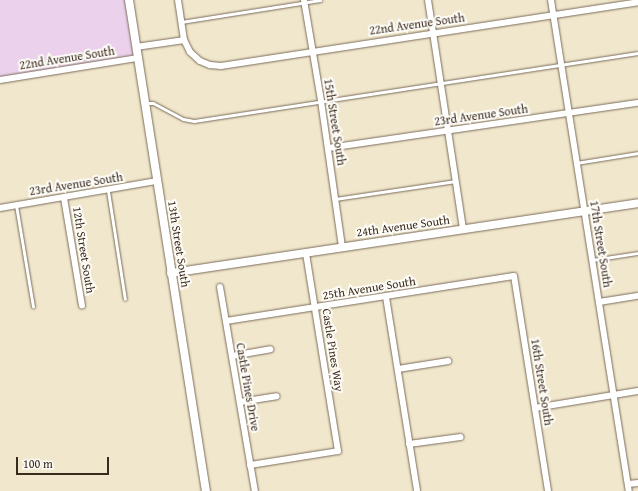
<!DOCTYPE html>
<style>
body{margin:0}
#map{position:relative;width:638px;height:491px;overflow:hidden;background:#f1e7cc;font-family:"Gentium Book Plus",serif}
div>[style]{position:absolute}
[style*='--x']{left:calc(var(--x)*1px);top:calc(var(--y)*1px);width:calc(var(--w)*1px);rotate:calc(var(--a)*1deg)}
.built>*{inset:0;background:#ebd1eb}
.roads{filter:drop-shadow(0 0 1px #7b6c5b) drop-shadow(0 0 1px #7b6c5b)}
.service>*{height:3px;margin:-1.5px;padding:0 1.5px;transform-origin:1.5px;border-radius:1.5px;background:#fff}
.minor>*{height:6px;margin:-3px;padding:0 3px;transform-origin:3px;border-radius:3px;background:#fff}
.tertiary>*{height:8px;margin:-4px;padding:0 4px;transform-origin:4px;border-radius:4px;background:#fff}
span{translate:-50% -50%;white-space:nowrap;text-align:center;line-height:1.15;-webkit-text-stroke:4px #fdfcf7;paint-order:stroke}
.street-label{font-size:12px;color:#3b2a1e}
.scale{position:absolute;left:16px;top:457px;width:93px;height:18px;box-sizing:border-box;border:2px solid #3b2a1e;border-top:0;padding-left:5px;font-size:12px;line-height:14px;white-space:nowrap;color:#3b2a1e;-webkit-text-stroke:3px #fdfcf7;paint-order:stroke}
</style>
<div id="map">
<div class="built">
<i style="clip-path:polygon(0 0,129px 0,138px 58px,0 80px)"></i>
</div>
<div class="roads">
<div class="service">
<i style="--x:181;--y:22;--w:141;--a:-9"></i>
<i style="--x:145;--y:103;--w:8;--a:0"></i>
<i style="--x:153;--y:103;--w:34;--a:28"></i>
<i style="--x:183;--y:119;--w:11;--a:10"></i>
<i style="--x:194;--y:121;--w:449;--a:-8.7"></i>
<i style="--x:576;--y:163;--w:63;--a:-9.2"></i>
<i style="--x:108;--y:191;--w:109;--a:81.1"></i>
<i style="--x:335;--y:199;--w:122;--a:-8.5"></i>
<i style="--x:16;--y:205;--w:103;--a:80.5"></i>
<i style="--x:592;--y:260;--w:47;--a:-8.7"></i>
</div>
<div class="minor">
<i style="--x:178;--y:0;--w:40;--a:81.5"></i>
<i style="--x:184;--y:40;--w:13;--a:63"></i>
<i style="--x:190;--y:52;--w:13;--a:42"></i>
<i style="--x:200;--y:61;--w:11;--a:22"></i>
<i style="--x:210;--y:65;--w:11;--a:5"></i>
<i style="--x:221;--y:66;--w:422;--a:-8.7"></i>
<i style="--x:304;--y:0;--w:102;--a:80.4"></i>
<i style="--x:321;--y:101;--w:148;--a:81.8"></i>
<i style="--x:428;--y:0;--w:232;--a:81.3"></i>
<i style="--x:551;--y:0;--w:497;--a:81"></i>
<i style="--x:136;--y:47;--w:49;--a:-8.3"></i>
<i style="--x:0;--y:80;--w:140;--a:-9.1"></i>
<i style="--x:328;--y:148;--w:313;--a:-8.3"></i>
<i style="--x:64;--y:198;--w:109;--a:80.5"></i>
<i style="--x:0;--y:208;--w:158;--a:-9.8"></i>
<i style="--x:220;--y:287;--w:207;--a:80.3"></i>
<i style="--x:386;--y:297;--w:196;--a:80.9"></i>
<i style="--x:599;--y:302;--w:39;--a:-9"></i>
<i style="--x:226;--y:321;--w:291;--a:-8.9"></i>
<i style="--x:514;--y:276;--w:218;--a:81"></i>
<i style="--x:232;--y:356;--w:39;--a:-10"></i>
<i style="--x:398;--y:369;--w:51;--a:-9.1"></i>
<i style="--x:240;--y:402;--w:37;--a:-9"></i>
<i style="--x:535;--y:408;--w:104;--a:-9.4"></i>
<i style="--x:409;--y:444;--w:52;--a:-7.7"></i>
<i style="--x:250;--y:465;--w:89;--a:-9"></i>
<i style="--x:338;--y:451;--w:201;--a:-99.2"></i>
<i style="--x:628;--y:484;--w:10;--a:-6"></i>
</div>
<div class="tertiary">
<i style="--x:129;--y:0;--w:497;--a:81.1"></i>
<i style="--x:171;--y:273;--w:472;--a:-8.5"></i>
</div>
</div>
<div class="street-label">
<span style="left:417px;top:24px;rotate:-8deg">22nd Avenue South</span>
<span style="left:67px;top:58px;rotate:-9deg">22nd Avenue South</span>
<span style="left:481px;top:115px;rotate:-8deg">23rd Avenue South</span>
<span style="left:335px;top:122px;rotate:81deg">15th Street South</span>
<span style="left:76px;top:184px;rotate:-9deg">23rd Avenue South</span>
<span style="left:403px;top:226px;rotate:-8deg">24th Avenue South</span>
<span style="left:179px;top:244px;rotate:81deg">13th Street South</span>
<span style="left:601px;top:244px;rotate:81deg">17th Street South</span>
<span style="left:84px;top:250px;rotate:81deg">12th Street South</span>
<span style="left:369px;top:288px;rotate:-9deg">25th Avenue South</span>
<span style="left:333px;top:350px;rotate:81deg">Castle Pines Way</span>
<span style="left:542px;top:382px;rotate:81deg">16th Street South</span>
<span style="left:248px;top:387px;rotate:80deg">Castle Pines Drive</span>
</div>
<div class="scale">100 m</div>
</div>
